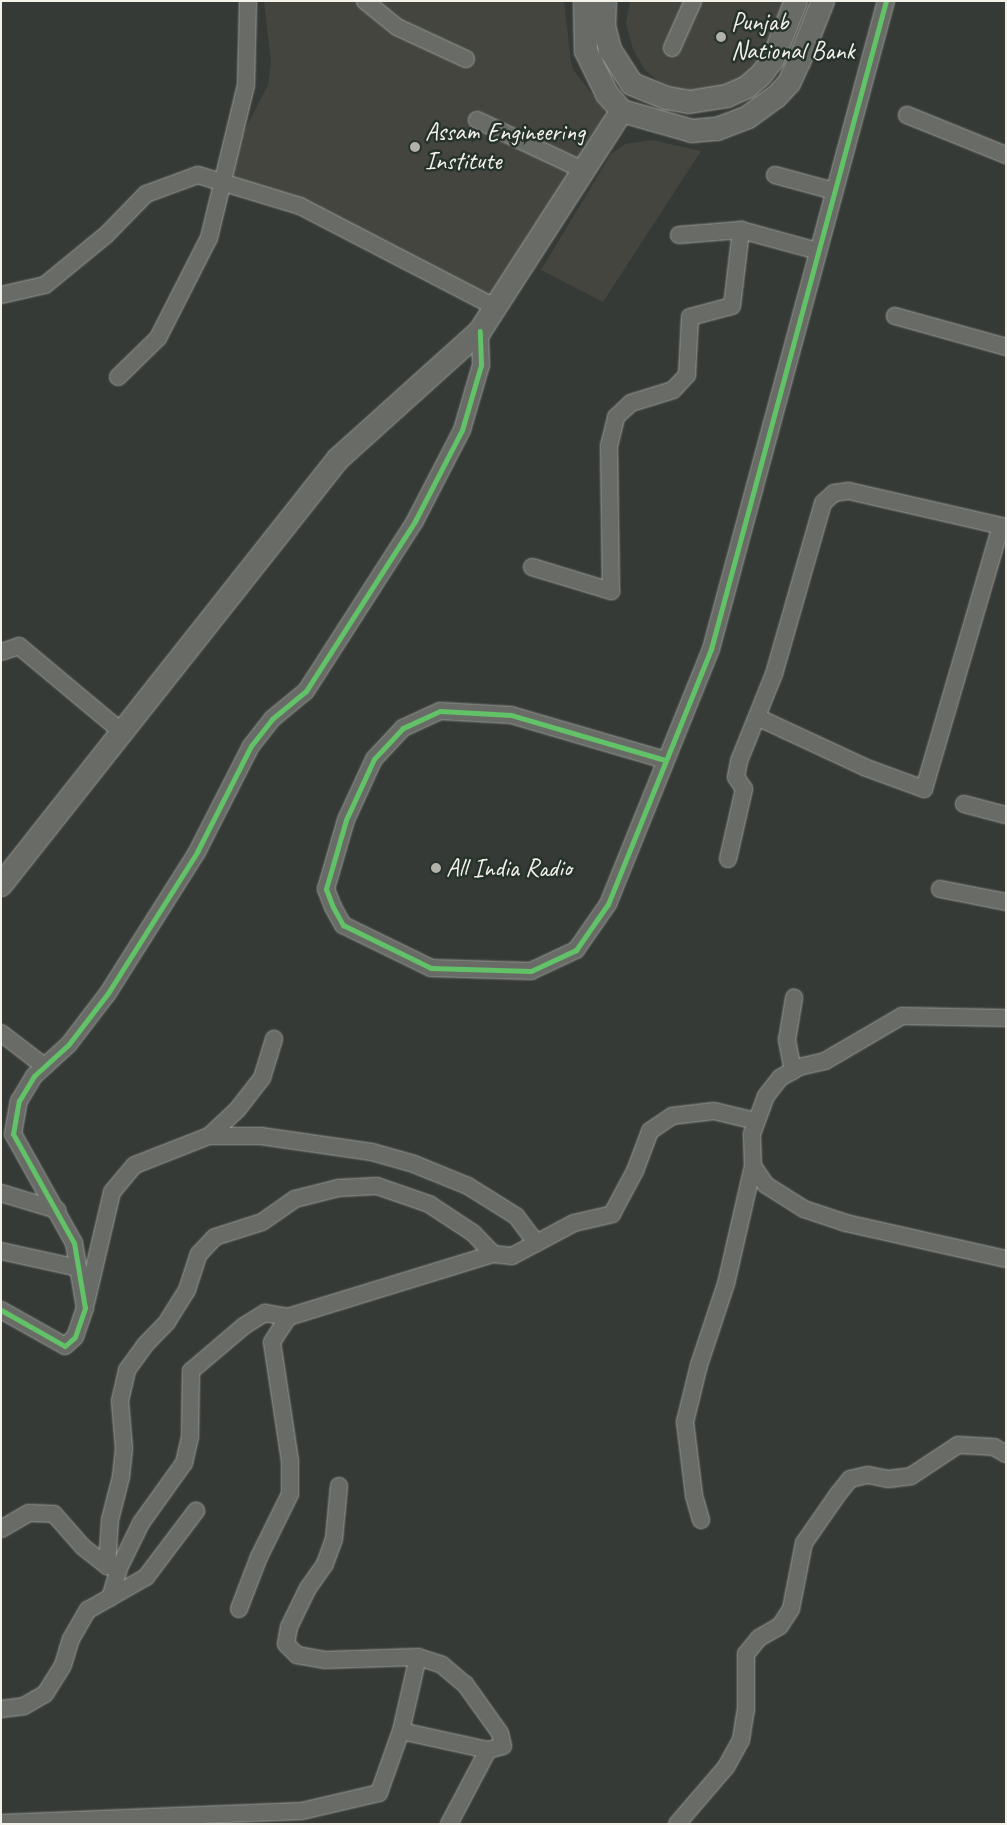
<!DOCTYPE html>
<style>
body{margin:0}
#map{position:relative;width:1007px;height:1825px;overflow:hidden;background:#363a36;font-family:Caveat,sans-serif}
div>[style]{position:absolute}
[style*='--x']{left:calc(var(--x)*1px);top:calc(var(--y)*1px);width:calc(var(--w)*1px);rotate:calc(var(--a)*1deg)}
.built>*{inset:0;background:#43453e}
.roads{filter:drop-shadow(0 0 1px #9c9e9a) drop-shadow(0 0 1px #9c9e9a)}
.street>*{height:16px;margin:-8px;padding:0 8px;transform-origin:8px;border-radius:8px;background:#686b66}
.secondary>*{height:22px;margin:-11px;padding:0 11px;transform-origin:11px;border-radius:11px;background:#686b66}
.cycleway>*{height:5px;margin:-2.5px;padding:0 2.5px;transform-origin:2.5px;border-radius:2.5px;background:#61c268}
.dots>*{width:14px;height:14px;translate:-50% -50%;box-sizing:border-box;border:2px solid #26332d;border-radius:50%}
span{translate:-50% -50%;white-space:nowrap;text-align:center;line-height:1.15;-webkit-text-stroke:5px #26332d;paint-order:stroke}
.poi-label{font-size:25px;color:#f4f1e8}
.left{translate:0 -50%;text-align:left}
.frame{position:absolute;inset:0;border:2px solid #f4f1e8;pointer-events:none}
</style>
<div id="map">
<div class="built">
<i style="clip-path:polygon(264px 1px,564px 1px,571px 62px,574px 71px,604px 109px,605px 123px,492px 302px,234px 176px,229px 160px,268px 85px,271px 62px)"></i>
<i style="clip-path:polygon(630px 1px,787px 1px,755px 74px,706px 93px,680px 90px,658px 81px,644px 69px,633px 49px,626px 23px)"></i>
<i style="clip-path:polygon(652px 140px,701px 151px,603px 302px,541px 270px,611px 154px,625px 144px)"></i>
</div>
<div class="roads">
<div class="street">
<i style="--x:365;--y:1;--w:41;--a:39.1"></i>
<i style="--x:397;--y:27;--w:76;--a:24.9"></i>
<i style="--x:672;--y:48;--w:51;--a:-65.9"></i>
<i style="--x:907;--y:115;--w:107;--a:22"></i>
<i style="--x:477;--y:120;--w:119;--a:25.3"></i>
<i style="--x:775;--y:175;--w:61;--a:15.2"></i>
<i style="--x:679;--y:235;--w:62;--a:-4.6"></i>
<i style="--x:1;--y:295;--w:45;--a:-12.8"></i>
<i style="--x:45;--y:285;--w:80;--a:-39.4"></i>
<i style="--x:107;--y:234;--w:56;--a:-45.7"></i>
<i style="--x:146;--y:194;--w:55;--a:-20.1"></i>
<i style="--x:198;--y:175;--w:107;--a:16.9"></i>
<i style="--x:300;--y:206;--w:220;--a:27.4"></i>
<i style="--x:895;--y:316;--w:115;--a:15.6"></i>
<i style="--x:118;--y:377;--w:56;--a:-44.3"></i>
<i style="--x:158;--y:338;--w:112;--a:-63"></i>
<i style="--x:209;--y:238;--w:157;--a:-76.4"></i>
<i style="--x:246;--y:85;--w:84;--a:-88.6"></i>
<i style="--x:532;--y:567;--w:83;--a:16.9"></i>
<i style="--x:611;--y:591;--w:145;--a:-90.8"></i>
<i style="--x:609;--y:446;--w:30;--a:-76"></i>
<i style="--x:616;--y:417;--w:21;--a:-43"></i>
<i style="--x:631;--y:403;--w:44;--a:-17.2"></i>
<i style="--x:673;--y:390;--w:21;--a:-47"></i>
<i style="--x:687;--y:375;--w:58;--a:-87"></i>
<i style="--x:690;--y:317;--w:43;--a:-14.7"></i>
<i style="--x:732;--y:306;--w:77;--a:-83.2"></i>
<i style="--x:741;--y:230;--w:80;--a:15.3"></i>
<i style="--x:1;--y:652;--w:19;--a:-18"></i>
<i style="--x:19;--y:646;--w:134;--a:39.9"></i>
<i style="--x:757;--y:717;--w:118;--a:25"></i>
<i style="--x:864;--y:767;--w:64;--a:20.1"></i>
<i style="--x:924;--y:789;--w:274;--a:-73.7"></i>
<i style="--x:665;--y:760;--w:160;--a:-163.7"></i>
<i style="--x:511;--y:715;--w:71;--a:-176.8"></i>
<i style="--x:440;--y:711;--w:41;--a:155.3"></i>
<i style="--x:403;--y:728;--w:42;--a:133.1"></i>
<i style="--x:374;--y:759;--w:67;--a:114.7"></i>
<i style="--x:346;--y:820;--w:72;--a:106.2"></i>
<i style="--x:326;--y:889;--w:19;--a:69"></i>
<i style="--x:333;--y:907;--w:21;--a:61"></i>
<i style="--x:343;--y:925;--w:98;--a:26"></i>
<i style="--x:431;--y:968;--w:100;--a:1.7"></i>
<i style="--x:531;--y:971;--w:50;--a:-25"></i>
<i style="--x:576;--y:950;--w:56;--a:-55.2"></i>
<i style="--x:608;--y:904;--w:275;--a:-68"></i>
<i style="--x:711;--y:649;--w:671;--a:-74.89"></i>
<i style="--x:964;--y:804;--w:43;--a:14.7"></i>
<i style="--x:728;--y:859;--w:72;--a:-77.1"></i>
<i style="--x:744;--y:789;--w:14;--a:-124"></i>
<i style="--x:736;--y:777;--w:16;--a:-79"></i>
<i style="--x:739;--y:761;--w:94;--a:-68.1"></i>
<i style="--x:774;--y:674;--w:178;--a:-74"></i>
<i style="--x:823;--y:503;--w:15;--a:-42"></i>
<i style="--x:834;--y:493;--w:15;--a:-8"></i>
<i style="--x:849;--y:491;--w:161;--a:12.9"></i>
<i style="--x:940;--y:889;--w:67;--a:11.1"></i>
<i style="--x:1;--y:1033;--w:54;--a:37.5"></i>
<i style="--x:793;--y:1071;--w:32;--a:-101"></i>
<i style="--x:787;--y:1040;--w:43;--a:-80.5"></i>
<i style="--x:209;--y:1136;--w:38;--a:-43"></i>
<i style="--x:237;--y:1110;--w:41;--a:-52"></i>
<i style="--x:262;--y:1078;--w:41;--a:-72.9"></i>
<i style="--x:753;--y:1166;--w:23;--a:56"></i>
<i style="--x:766;--y:1185;--w:45;--a:32.3"></i>
<i style="--x:804;--y:1209;--w:44;--a:18.4"></i>
<i style="--x:846;--y:1223;--w:164;--a:12.7"></i>
<i style="--x:1;--y:1193;--w:59;--a:16.9"></i>
<i style="--x:1;--y:1251;--w:79;--a:12.4"></i>
<i style="--x:86;--y:1303;--w:114;--a:-76.8"></i>
<i style="--x:112;--y:1192;--w:35;--a:-50"></i>
<i style="--x:135;--y:1165;--w:79;--a:-21.4"></i>
<i style="--x:209;--y:1136;--w:52;--a:0"></i>
<i style="--x:261;--y:1136;--w:112;--a:8.2"></i>
<i style="--x:372;--y:1152;--w:44;--a:15.9"></i>
<i style="--x:414;--y:1164;--w:58;--a:22.2"></i>
<i style="--x:468;--y:1186;--w:57;--a:32"></i>
<i style="--x:516;--y:1216;--w:34;--a:53"></i>
<i style="--x:1;--y:1310;--w:73;--a:29.4"></i>
<i style="--x:65;--y:1346;--w:13;--a:-42"></i>
<i style="--x:75;--y:1337;--w:31;--a:-71"></i>
<i style="--x:85;--y:1308;--w:66;--a:-99.6"></i>
<i style="--x:74;--y:1243;--w:125;--a:-119.2"></i>
<i style="--x:13;--y:1134;--w:34;--a:-80"></i>
<i style="--x:19;--y:1101;--w:29;--a:-59"></i>
<i style="--x:34;--y:1076;--w:47;--a:-42.4"></i>
<i style="--x:69;--y:1044;--w:64;--a:-52.6"></i>
<i style="--x:108;--y:993;--w:167;--a:-57.7"></i>
<i style="--x:197;--y:852;--w:119;--a:-63"></i>
<i style="--x:251;--y:746;--w:34;--a:-52"></i>
<i style="--x:272;--y:719;--w:44;--a:-39.5"></i>
<i style="--x:306;--y:691;--w:202;--a:-57.3"></i>
<i style="--x:415;--y:521;--w:102;--a:-62.7"></i>
<i style="--x:462;--y:430;--w:68;--a:-73.7"></i>
<i style="--x:481;--y:365;--w:34;--a:-92"></i>
<i style="--x:339;--y:1486;--w:53;--a:95.4"></i>
<i style="--x:334;--y:1539;--w:27;--a:110"></i>
<i style="--x:325;--y:1564;--w:29;--a:125"></i>
<i style="--x:308;--y:1588;--w:43;--a:116"></i>
<i style="--x:289;--y:1627;--w:17;--a:100"></i>
<i style="--x:286;--y:1644;--w:16;--a:45"></i>
<i style="--x:297;--y:1655;--w:28;--a:10"></i>
<i style="--x:325;--y:1660;--w:93;--a:-1.8"></i>
<i style="--x:418;--y:1657;--w:25;--a:18"></i>
<i style="--x:442;--y:1665;--w:30;--a:40"></i>
<i style="--x:465;--y:1684;--w:60;--a:54.5"></i>
<i style="--x:500;--y:1733;--w:13;--a:77"></i>
<i style="--x:503;--y:1746;--w:16;--a:165"></i>
<i style="--x:488;--y:1750;--w:89;--a:-167.7"></i>
<i style="--x:701;--y:1520;--w:26;--a:-106"></i>
<i style="--x:694;--y:1495;--w:74;--a:-97"></i>
<i style="--x:685;--y:1422;--w:59;--a:-76.2"></i>
<i style="--x:699;--y:1365;--w:85;--a:-71.6"></i>
<i style="--x:726;--y:1284;--w:121;--a:-77.1"></i>
<i style="--x:753;--y:1166;--w:32;--a:-92"></i>
<i style="--x:752;--y:1134;--w:40;--a:-69.8"></i>
<i style="--x:766;--y:1096;--w:23;--a:-52"></i>
<i style="--x:780;--y:1078;--w:22;--a:-30"></i>
<i style="--x:799;--y:1067;--w:27;--a:-13"></i>
<i style="--x:825;--y:1061;--w:89;--a:-30.3"></i>
<i style="--x:902;--y:1016;--w:104;--a:1.1"></i>
<i style="--x:1;--y:1529;--w:32;--a:-30"></i>
<i style="--x:29;--y:1513;--w:25;--a:2"></i>
<i style="--x:54;--y:1514;--w:44;--a:48.7"></i>
<i style="--x:83;--y:1547;--w:31;--a:38"></i>
<i style="--x:107;--y:1566;--w:7;--a:8"></i>
<i style="--x:107;--y:1566;--w:46;--a:-86.3"></i>
<i style="--x:110;--y:1520;--w:44;--a:-75.7"></i>
<i style="--x:121;--y:1477;--w:29;--a:-84"></i>
<i style="--x:124;--y:1448;--w:47;--a:-94.9"></i>
<i style="--x:120;--y:1401;--w:32;--a:-77"></i>
<i style="--x:127;--y:1370;--w:31;--a:-54"></i>
<i style="--x:145;--y:1345;--w:32;--a:-46"></i>
<i style="--x:167;--y:1322;--w:38;--a:-58"></i>
<i style="--x:187;--y:1290;--w:38;--a:-72"></i>
<i style="--x:199;--y:1254;--w:23;--a:-47"></i>
<i style="--x:215;--y:1237;--w:49;--a:-17.7"></i>
<i style="--x:262;--y:1222;--w:40;--a:-34.9"></i>
<i style="--x:295;--y:1199;--w:44;--a:-14.3"></i>
<i style="--x:338;--y:1188;--w:39;--a:-3"></i>
<i style="--x:377;--y:1186;--w:55;--a:19.1"></i>
<i style="--x:429;--y:1204;--w:53;--a:33.4"></i>
<i style="--x:473;--y:1233;--w:29;--a:46"></i>
<i style="--x:110;--y:1598;--w:31;--a:-73"></i>
<i style="--x:119;--y:1568;--w:50;--a:-63.9"></i>
<i style="--x:141;--y:1523;--w:74;--a:-54.4"></i>
<i style="--x:184;--y:1463;--w:28;--a:-77"></i>
<i style="--x:190;--y:1436;--w:65;--a:-89.1"></i>
<i style="--x:191;--y:1371;--w:70;--a:-40.3"></i>
<i style="--x:244;--y:1326;--w:25;--a:-32"></i>
<i style="--x:265;--y:1313;--w:23;--a:10"></i>
<i style="--x:239;--y:1609;--w:56;--a:-69"></i>
<i style="--x:259;--y:1557;--w:70;--a:-63.8"></i>
<i style="--x:290;--y:1494;--w:33;--a:-90"></i>
<i style="--x:290;--y:1461;--w:120;--a:-98.6"></i>
<i style="--x:272;--y:1342;--w:30;--a:-57"></i>
<i style="--x:288;--y:1317;--w:214;--a:-17.1"></i>
<i style="--x:493;--y:1254;--w:19;--a:6"></i>
<i style="--x:512;--y:1256;--w:70;--a:-28"></i>
<i style="--x:574;--y:1223;--w:39;--a:-13"></i>
<i style="--x:612;--y:1214;--w:49;--a:-61.9"></i>
<i style="--x:635;--y:1171;--w:43;--a:-69.4"></i>
<i style="--x:650;--y:1131;--w:27;--a:-34"></i>
<i style="--x:672;--y:1116;--w:42;--a:-6.8"></i>
<i style="--x:714;--y:1111;--w:43;--a:13.4"></i>
<i style="--x:1;--y:1709;--w:23;--a:-7"></i>
<i style="--x:24;--y:1706;--w:24;--a:-30"></i>
<i style="--x:45;--y:1694;--w:34;--a:-58"></i>
<i style="--x:63;--y:1665;--w:27;--a:-73"></i>
<i style="--x:71;--y:1639;--w:34;--a:-60"></i>
<i style="--x:88;--y:1610;--w:67;--a:-29.6"></i>
<i style="--x:146;--y:1577;--w:83;--a:-52.9"></i>
<i style="--x:1;--y:1823;--w:301;--a:-2.3"></i>
<i style="--x:302;--y:1811;--w:79;--a:-13.2"></i>
<i style="--x:379;--y:1793;--w:66;--a:-70.5"></i>
<i style="--x:401;--y:1731;--w:76;--a:-77.1"></i>
<i style="--x:449;--y:1824;--w:84;--a:-62.2"></i>
<i style="--x:677;--y:1824;--w:75;--a:-49.3"></i>
<i style="--x:726;--y:1767;--w:31;--a:-61"></i>
<i style="--x:741;--y:1740;--w:30;--a:-81"></i>
<i style="--x:746;--y:1710;--w:56;--a:-90"></i>
<i style="--x:746;--y:1654;--w:21;--a:-51"></i>
<i style="--x:759;--y:1638;--w:24;--a:-30"></i>
<i style="--x:780;--y:1626;--w:20;--a:-57"></i>
<i style="--x:791;--y:1609;--w:67;--a:-78.9"></i>
<i style="--x:804;--y:1543;--w:60;--a:-55.2"></i>
<i style="--x:838;--y:1494;--w:19;--a:-51"></i>
<i style="--x:850;--y:1479;--w:18;--a:-13"></i>
<i style="--x:868;--y:1475;--w:20;--a:11"></i>
<i style="--x:888;--y:1479;--w:23;--a:-7"></i>
<i style="--x:911;--y:1476;--w:56;--a:-33.4"></i>
<i style="--x:958;--y:1445;--w:36;--a:3"></i>
<i style="--x:994;--y:1447;--w:14;--a:30"></i>
</div>
<div class="secondary">
<i style="--x:585;--y:1;--w:50;--a:88.9"></i>
<i style="--x:586;--y:51;--w:48;--a:64"></i>
<i style="--x:607;--y:94;--w:23;--a:49"></i>
<i style="--x:622;--y:111;--w:73;--a:15.9"></i>
<i style="--x:692;--y:131;--w:25;--a:-5"></i>
<i style="--x:717;--y:129;--w:33;--a:-21"></i>
<i style="--x:748;--y:117;--w:34;--a:-36"></i>
<i style="--x:776;--y:97;--w:19;--a:-47"></i>
<i style="--x:789;--y:83;--w:23;--a:-65"></i>
<i style="--x:799;--y:62;--w:66;--a:-68.5"></i>
<i style="--x:605;--y:1;--w:25;--a:92"></i>
<i style="--x:604;--y:26;--w:25;--a:76"></i>
<i style="--x:610;--y:50;--w:40;--a:57.1"></i>
<i style="--x:632;--y:84;--w:38;--a:22"></i>
<i style="--x:667;--y:98;--w:22;--a:10"></i>
<i style="--x:689;--y:102;--w:38;--a:-9"></i>
<i style="--x:727;--y:96;--w:22;--a:-24"></i>
<i style="--x:747;--y:87;--w:18;--a:-41"></i>
<i style="--x:761;--y:75;--w:20;--a:-53"></i>
<i style="--x:773;--y:59;--w:62;--a:-68.4"></i>
<i style="--x:1;--y:885;--w:543;--a:-51.65"></i>
<i style="--x:338;--y:459;--w:191;--a:-42"></i>
<i style="--x:480;--y:331;--w:262;--a:-57.2"></i>
</div>
</div>
<div class="cycleway">
<i style="--x:665;--y:760;--w:160;--a:-163.7"></i>
<i style="--x:511;--y:715;--w:71;--a:-176.8"></i>
<i style="--x:440;--y:711;--w:41;--a:155.3"></i>
<i style="--x:403;--y:728;--w:42;--a:133.1"></i>
<i style="--x:374;--y:759;--w:67;--a:114.7"></i>
<i style="--x:346;--y:820;--w:72;--a:106.2"></i>
<i style="--x:326;--y:889;--w:19;--a:69"></i>
<i style="--x:333;--y:907;--w:21;--a:61"></i>
<i style="--x:343;--y:925;--w:98;--a:26"></i>
<i style="--x:431;--y:968;--w:100;--a:1.7"></i>
<i style="--x:531;--y:971;--w:50;--a:-25"></i>
<i style="--x:576;--y:950;--w:56;--a:-55.2"></i>
<i style="--x:608;--y:904;--w:275;--a:-68"></i>
<i style="--x:711;--y:649;--w:671;--a:-74.89"></i>
<i style="--x:1;--y:1310;--w:73;--a:29.4"></i>
<i style="--x:65;--y:1346;--w:13;--a:-42"></i>
<i style="--x:75;--y:1337;--w:31;--a:-71"></i>
<i style="--x:85;--y:1308;--w:66;--a:-99.6"></i>
<i style="--x:74;--y:1243;--w:125;--a:-119.2"></i>
<i style="--x:13;--y:1134;--w:34;--a:-80"></i>
<i style="--x:19;--y:1101;--w:29;--a:-59"></i>
<i style="--x:34;--y:1076;--w:47;--a:-42.4"></i>
<i style="--x:69;--y:1044;--w:64;--a:-52.6"></i>
<i style="--x:108;--y:993;--w:167;--a:-57.7"></i>
<i style="--x:197;--y:852;--w:119;--a:-63"></i>
<i style="--x:251;--y:746;--w:34;--a:-52"></i>
<i style="--x:272;--y:719;--w:44;--a:-39.5"></i>
<i style="--x:306;--y:691;--w:202;--a:-57.3"></i>
<i style="--x:415;--y:521;--w:102;--a:-62.7"></i>
<i style="--x:462;--y:430;--w:68;--a:-73.7"></i>
<i style="--x:481;--y:365;--w:34;--a:-92"></i>
</div>
<div class="dots">
<i style="left:721px;top:37px;background:#b2b1aa"></i>
<i style="left:415px;top:147px;background:#b2b1aa"></i>
<i style="left:436px;top:868px;background:#b2b1aa"></i>
</div>
<div class="poi-label">
<span class="left" style="left:731px;top:37px">Punjab<br>National Bank</span>
<span class="left" style="left:425px;top:147px">Assam Engineering<br>Institute</span>
<span class="left" style="left:446px;top:868px">All India Radio</span>
</div>
<div class="frame"></div>
</div>
